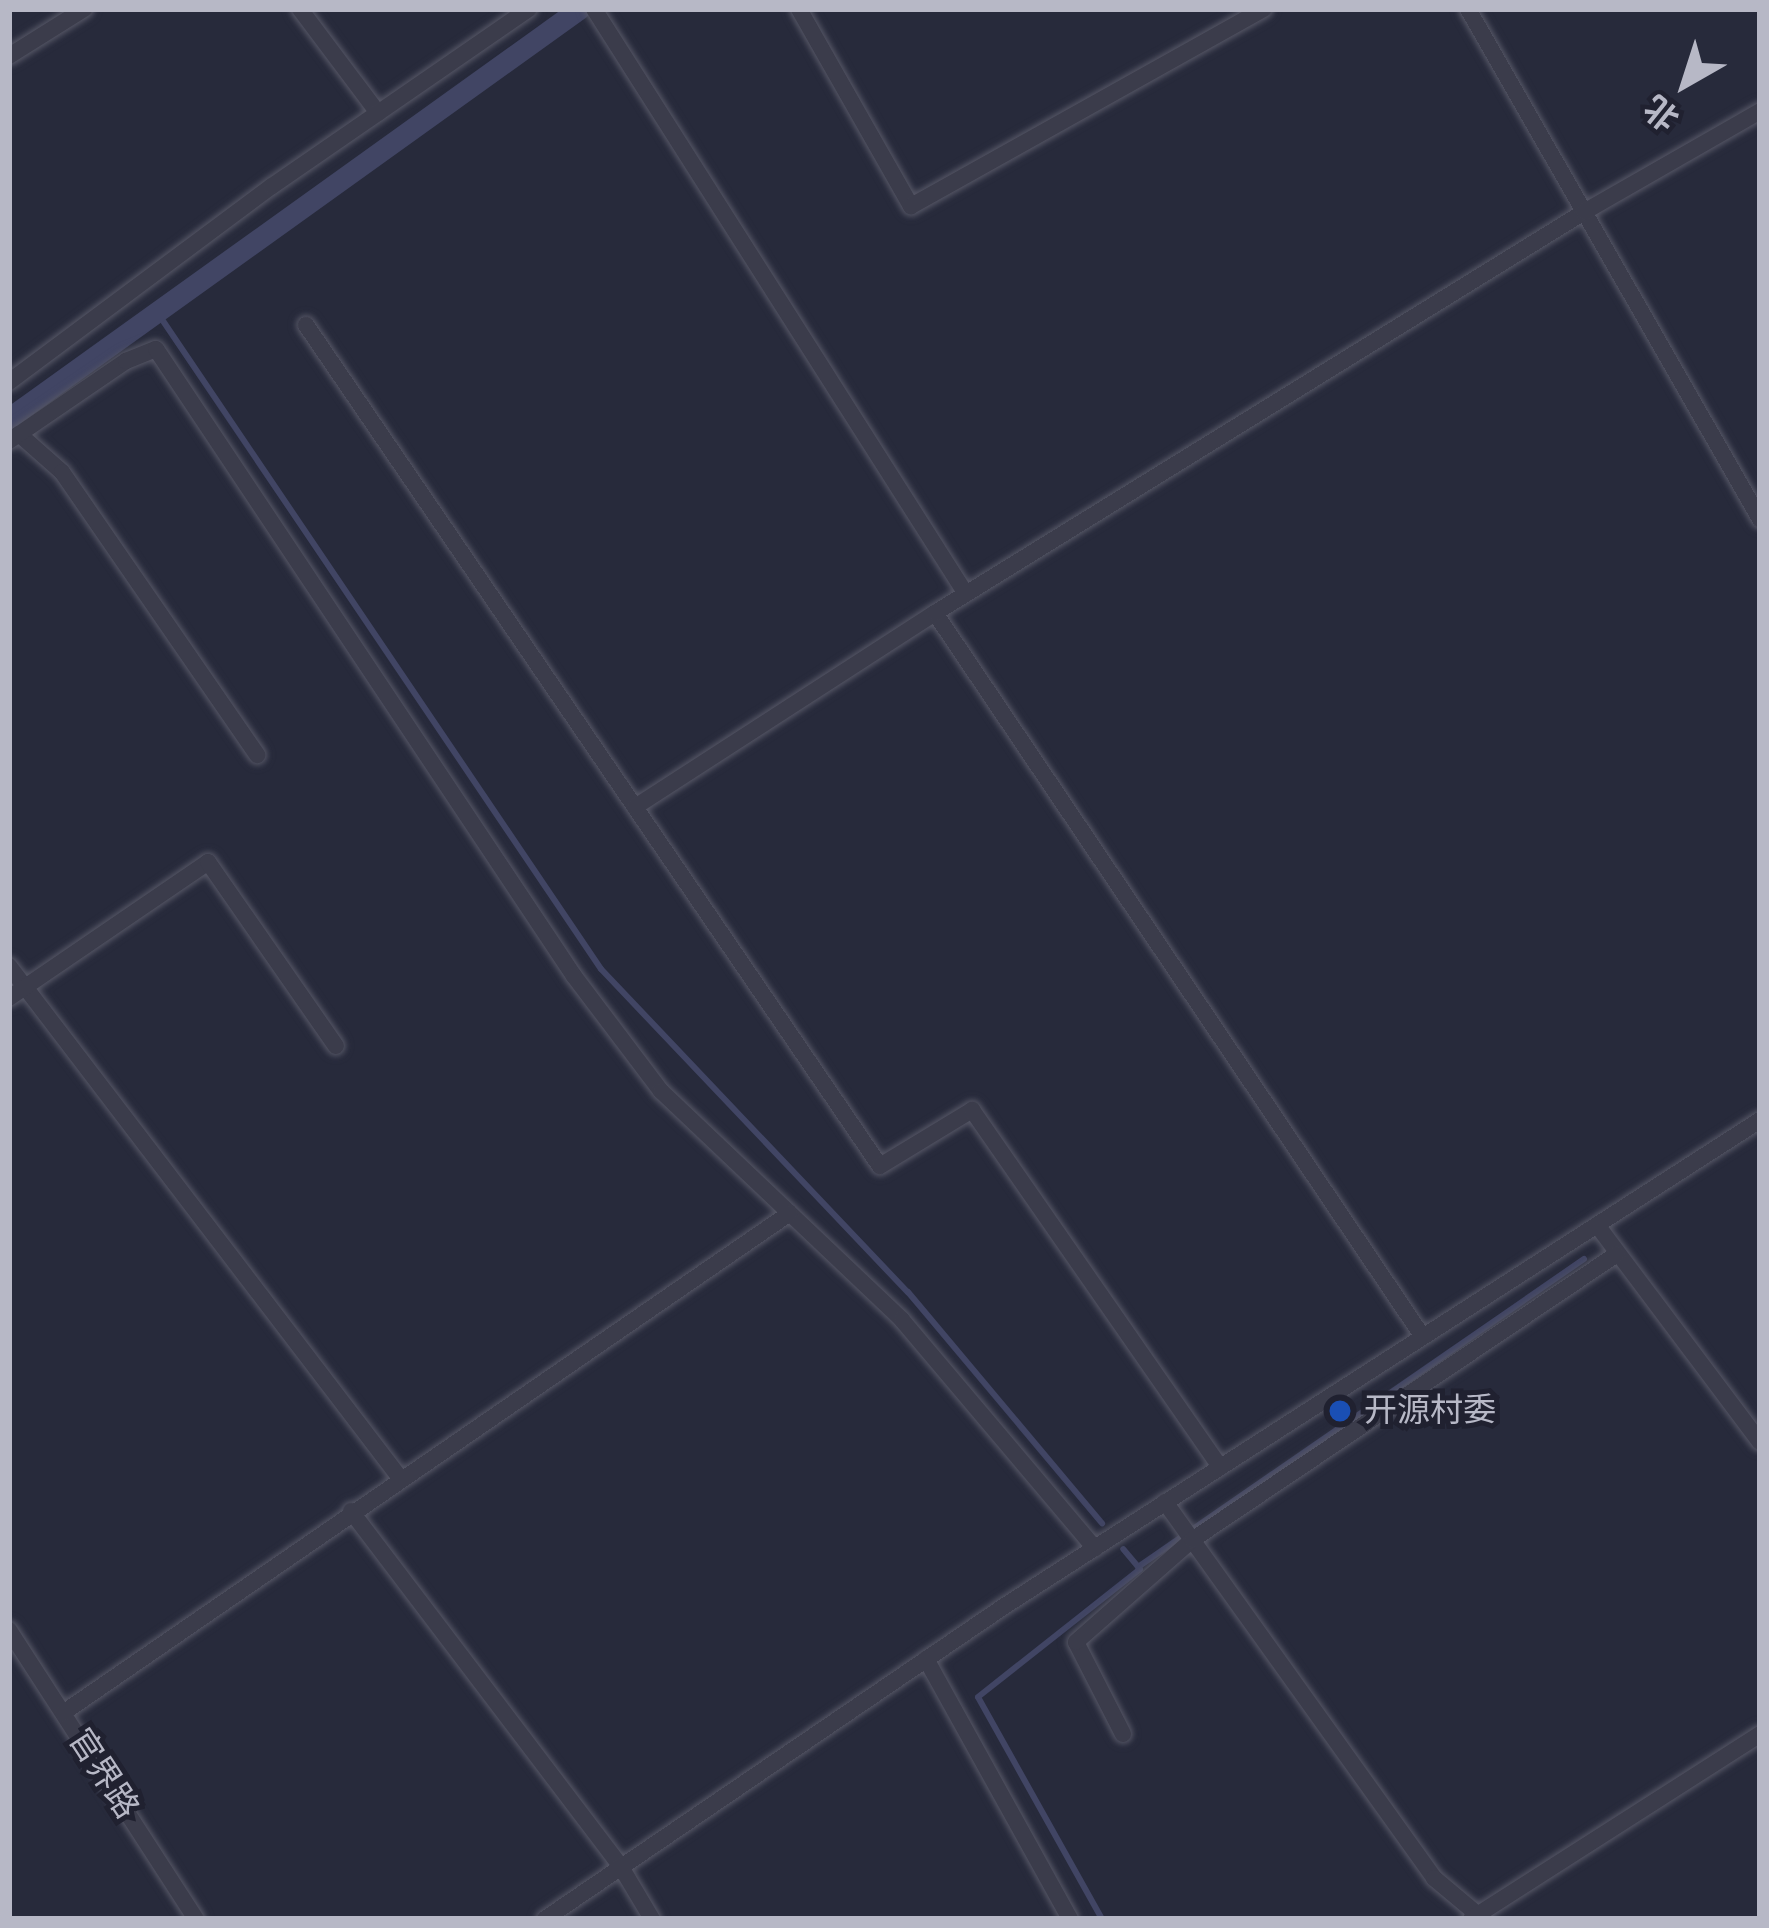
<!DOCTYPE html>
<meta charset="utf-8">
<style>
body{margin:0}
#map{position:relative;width:1769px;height:1928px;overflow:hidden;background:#272a3b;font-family:Signika,"Noto Sans SC",sans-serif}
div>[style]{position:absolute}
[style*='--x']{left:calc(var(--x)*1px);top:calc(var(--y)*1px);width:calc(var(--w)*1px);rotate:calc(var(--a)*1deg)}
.stream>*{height:6px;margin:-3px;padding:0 3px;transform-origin:3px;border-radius:3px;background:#414564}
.canal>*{height:21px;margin:-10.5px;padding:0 10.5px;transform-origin:10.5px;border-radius:10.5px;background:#414564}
.roads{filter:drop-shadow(0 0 3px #565766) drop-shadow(0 0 3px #565766)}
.street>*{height:16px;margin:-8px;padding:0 8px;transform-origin:8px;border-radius:8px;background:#3b3c4b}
.dots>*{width:33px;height:33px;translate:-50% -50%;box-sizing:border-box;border:6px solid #202130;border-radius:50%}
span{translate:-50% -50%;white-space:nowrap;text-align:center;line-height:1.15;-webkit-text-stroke:10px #202130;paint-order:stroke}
.poi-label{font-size:33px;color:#b7b8c6}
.left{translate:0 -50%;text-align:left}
.street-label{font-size:33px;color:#b7b8c6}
.frame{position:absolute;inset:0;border:12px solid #b7b8c6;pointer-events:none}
.north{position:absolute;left:1625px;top:24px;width:120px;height:120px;-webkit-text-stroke:9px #202130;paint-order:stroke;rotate:219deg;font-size:33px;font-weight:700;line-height:48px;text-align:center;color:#b7b8c6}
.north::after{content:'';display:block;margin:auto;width:42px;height:54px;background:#b7b8c6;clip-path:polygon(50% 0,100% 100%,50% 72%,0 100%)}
</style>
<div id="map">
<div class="stream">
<i style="--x:157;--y:312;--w:793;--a:55.95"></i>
<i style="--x:601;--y:969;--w:446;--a:46.5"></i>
<i style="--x:908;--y:1292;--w:302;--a:50"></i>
<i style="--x:1138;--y:1567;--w:542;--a:-34.63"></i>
<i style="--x:1102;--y:1919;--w:254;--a:-119.2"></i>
<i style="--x:978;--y:1697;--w:206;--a:-38.3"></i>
<i style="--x:1140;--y:1569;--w:26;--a:-130"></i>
</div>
<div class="canal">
<i style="--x:9;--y:418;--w:702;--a:-35.66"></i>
</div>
<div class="roads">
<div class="street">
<i style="--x:300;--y:9;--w:130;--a:53.1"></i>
<i style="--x:594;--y:9;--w:693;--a:57.55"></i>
<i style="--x:799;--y:9;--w:227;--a:60.4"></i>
<i style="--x:911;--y:206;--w:404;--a:-29.2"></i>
<i style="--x:1468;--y:9;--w:588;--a:60.21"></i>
<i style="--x:9;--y:56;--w:89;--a:-32.1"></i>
<i style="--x:306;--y:325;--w:1018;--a:55.69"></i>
<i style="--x:880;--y:1166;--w:108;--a:-31.3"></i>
<i style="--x:972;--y:1110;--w:435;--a:55.2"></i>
<i style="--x:9;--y:382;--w:328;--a:-36.7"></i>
<i style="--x:272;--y:186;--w:312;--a:-34.6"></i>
<i style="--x:19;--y:434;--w:57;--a:41.5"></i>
<i style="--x:62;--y:472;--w:344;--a:55.4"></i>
<i style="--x:9;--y:441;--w:142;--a:-34.4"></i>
<i style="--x:126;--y:361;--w:32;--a:-22"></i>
<i style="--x:156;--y:349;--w:754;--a:56.31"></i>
<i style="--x:574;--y:976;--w:144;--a:52.9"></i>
<i style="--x:661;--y:1091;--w:332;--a:43.5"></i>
<i style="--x:902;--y:1320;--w:299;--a:49.8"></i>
<i style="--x:935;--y:613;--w:873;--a:56.02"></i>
<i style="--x:635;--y:807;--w:357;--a:-32.9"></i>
<i style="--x:935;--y:613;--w:763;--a:-31.71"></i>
<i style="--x:1584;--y:212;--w:203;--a:-29.8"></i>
<i style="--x:9;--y:966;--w:644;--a:52.63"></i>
<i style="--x:9;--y:998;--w:241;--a:-34.3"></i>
<i style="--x:208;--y:862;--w:224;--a:55.2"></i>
<i style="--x:1597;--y:1225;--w:271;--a:53.1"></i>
<i style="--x:1165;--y:1502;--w:462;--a:54.4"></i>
<i style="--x:1434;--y:1878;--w:64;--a:39.9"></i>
<i style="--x:351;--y:1511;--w:447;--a:52.8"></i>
<i style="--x:621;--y:1867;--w:61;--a:59.2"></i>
<i style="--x:9;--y:1630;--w:344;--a:57.1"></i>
<i style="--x:926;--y:1659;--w:297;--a:61"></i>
<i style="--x:63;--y:1713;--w:882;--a:-34.52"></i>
<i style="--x:1123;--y:1734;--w:103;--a:-117.1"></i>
<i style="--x:1076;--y:1642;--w:154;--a:-41.3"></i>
<i style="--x:1192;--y:1540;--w:512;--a:-33.94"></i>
<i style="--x:545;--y:1919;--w:554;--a:-34.26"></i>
<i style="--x:1003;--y:1607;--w:900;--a:-32.75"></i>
<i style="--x:1471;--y:1919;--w:343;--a:-32.6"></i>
</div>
</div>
<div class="dots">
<i style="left:1340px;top:1411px;background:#1a4fb4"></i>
</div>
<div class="poi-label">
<span class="left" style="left:1364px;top:1411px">开源村委</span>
</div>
<div class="street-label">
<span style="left:103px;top:1774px;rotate:57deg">官界路</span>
</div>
<div class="frame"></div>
<div class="north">北</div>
</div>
